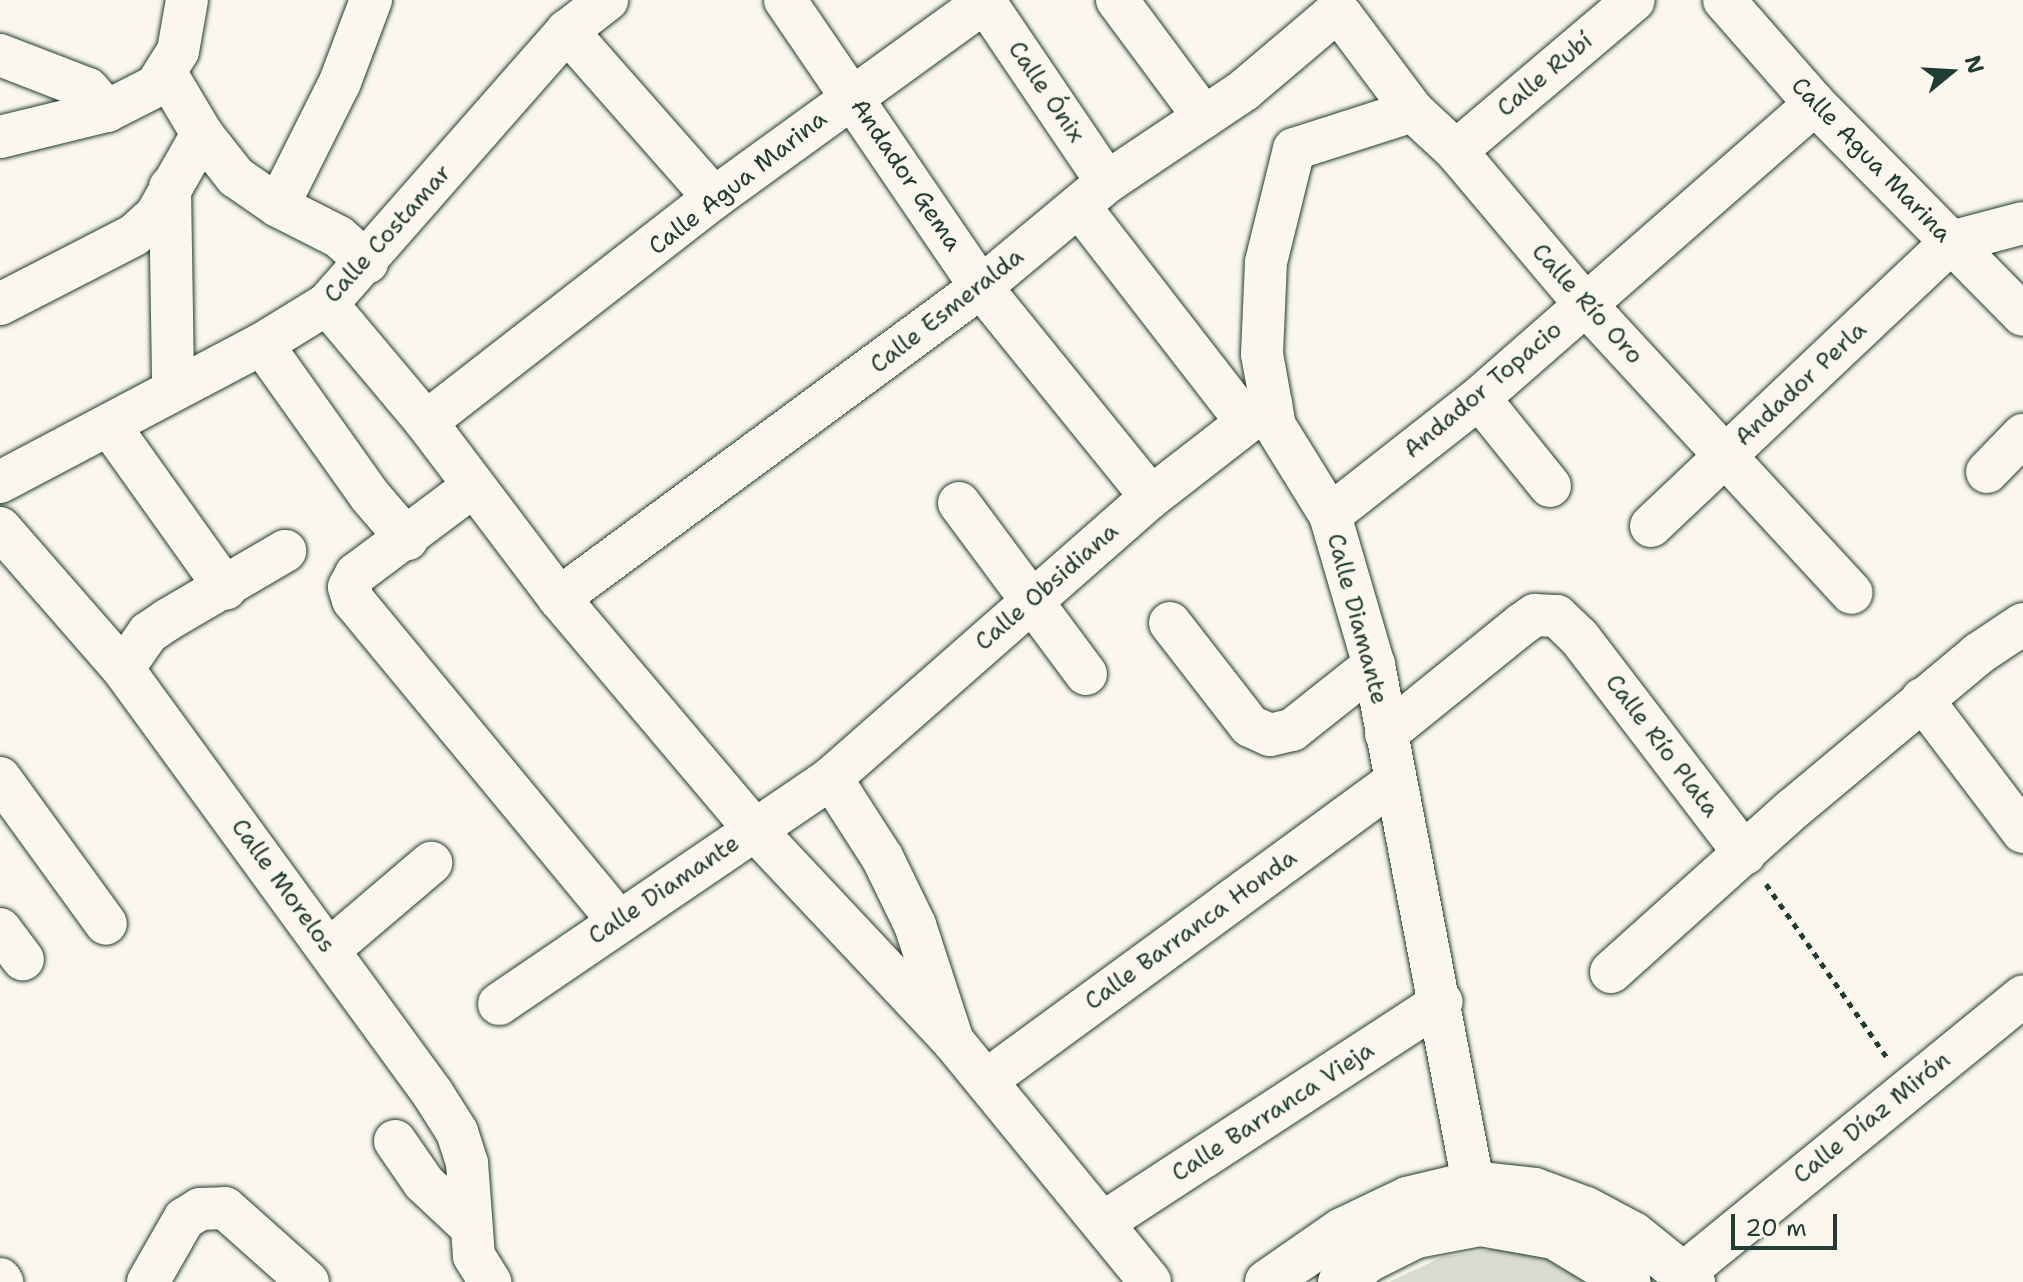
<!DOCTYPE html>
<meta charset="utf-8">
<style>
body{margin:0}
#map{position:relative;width:2023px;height:1282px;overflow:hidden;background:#fbf7ec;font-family:"Shantell Sans",sans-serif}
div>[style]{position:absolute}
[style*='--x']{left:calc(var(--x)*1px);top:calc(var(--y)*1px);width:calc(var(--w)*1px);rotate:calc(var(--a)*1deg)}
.green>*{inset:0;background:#dbdcd1}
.path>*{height:5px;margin-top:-2.5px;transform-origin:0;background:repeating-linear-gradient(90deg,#1f3d34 0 6px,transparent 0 12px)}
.roads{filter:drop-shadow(0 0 2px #1f3d34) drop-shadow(0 0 2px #1f3d34)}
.minor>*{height:42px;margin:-21px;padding:0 21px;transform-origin:21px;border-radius:21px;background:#fbf7ec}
.major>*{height:44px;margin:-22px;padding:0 22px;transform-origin:22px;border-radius:22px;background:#fbf7ec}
span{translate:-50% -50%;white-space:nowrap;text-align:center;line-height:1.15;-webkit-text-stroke:6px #fbf7ec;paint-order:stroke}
.street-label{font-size:24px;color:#1f3d34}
.north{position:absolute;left:1911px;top:32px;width:80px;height:80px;-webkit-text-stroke:6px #fbf7ec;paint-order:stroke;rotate:72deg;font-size:22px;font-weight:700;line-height:32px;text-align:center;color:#1f3d34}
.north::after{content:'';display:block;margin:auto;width:28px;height:36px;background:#1f3d34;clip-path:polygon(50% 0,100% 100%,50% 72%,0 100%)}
.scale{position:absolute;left:1731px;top:1214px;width:106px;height:36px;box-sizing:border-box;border:4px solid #1f3d34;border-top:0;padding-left:10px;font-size:24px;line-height:28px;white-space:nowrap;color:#1f3d34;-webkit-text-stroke:6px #fbf7ec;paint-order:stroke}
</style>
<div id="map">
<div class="green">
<i style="clip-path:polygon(1510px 1247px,1552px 1256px,1595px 1282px,1389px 1282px,1442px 1257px)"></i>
</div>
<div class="path">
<i style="--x:1766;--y:884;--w:215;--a:55.1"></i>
</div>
<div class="roads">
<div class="minor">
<i style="--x:785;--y:0;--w:348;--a:55.7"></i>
<i style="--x:981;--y:287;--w:270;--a:51"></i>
<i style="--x:1117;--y:0;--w:146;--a:53.4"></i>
<i style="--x:1724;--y:0;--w:138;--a:48.8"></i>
<i style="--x:1815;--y:104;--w:296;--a:45.4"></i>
<i style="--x:985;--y:2;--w:217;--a:55.9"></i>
<i style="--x:567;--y:31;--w:222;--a:48.6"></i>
<i style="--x:0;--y:55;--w:94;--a:21.1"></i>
<i style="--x:88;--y:89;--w:29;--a:49"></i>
<i style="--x:167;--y:75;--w:69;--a:59.3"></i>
<i style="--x:202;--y:134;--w:55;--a:51.7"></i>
<i style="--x:236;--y:177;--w:51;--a:34.6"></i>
<i style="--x:278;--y:206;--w:68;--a:26.9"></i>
<i style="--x:339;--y:237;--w:38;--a:42"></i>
<i style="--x:1413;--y:111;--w:125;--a:162.3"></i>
<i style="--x:1294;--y:149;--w:116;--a:103.9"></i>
<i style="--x:1266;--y:262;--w:92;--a:92.5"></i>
<i style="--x:1262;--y:354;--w:73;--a:79.8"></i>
<i style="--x:1275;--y:426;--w:105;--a:58.3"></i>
<i style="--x:1330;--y:515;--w:156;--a:73.7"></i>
<i style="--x:1374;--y:665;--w:564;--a:79.17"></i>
<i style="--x:0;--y:137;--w:110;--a:-13.7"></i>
<i style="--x:107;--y:111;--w:55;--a:-27"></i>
<i style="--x:156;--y:86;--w:41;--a:-57.8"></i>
<i style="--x:178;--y:51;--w:52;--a:-80"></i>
<i style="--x:1456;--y:151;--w:233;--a:-40.3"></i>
<i style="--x:170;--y:187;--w:202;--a:89.1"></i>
<i style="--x:278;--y:206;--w:139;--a:-63.4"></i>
<i style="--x:340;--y:82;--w:88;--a:-69.3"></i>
<i style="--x:1079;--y:206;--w:272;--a:52.2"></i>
<i style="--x:0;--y:304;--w:151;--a:-27.2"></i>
<i style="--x:134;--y:235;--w:30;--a:-42"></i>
<i style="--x:156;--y:215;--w:93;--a:-60.4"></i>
<i style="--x:327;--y:304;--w:154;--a:50"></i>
<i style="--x:426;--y:422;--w:221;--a:52.9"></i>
<i style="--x:559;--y:598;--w:302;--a:49.8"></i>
<i style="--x:754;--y:829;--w:291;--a:46.8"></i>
<i style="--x:262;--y:344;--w:186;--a:54.6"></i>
<i style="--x:370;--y:496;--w:57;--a:49.3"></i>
<i style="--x:1479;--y:398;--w:113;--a:51.1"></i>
<i style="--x:426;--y:422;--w:365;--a:-37.9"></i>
<i style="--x:714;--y:198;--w:338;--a:-35.9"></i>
<i style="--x:109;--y:425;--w:201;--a:54.5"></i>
<i style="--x:1987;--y:472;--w:52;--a:-45.8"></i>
<i style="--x:0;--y:482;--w:296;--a:-27.8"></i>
<i style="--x:262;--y:344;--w:76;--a:-31.6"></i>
<i style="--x:327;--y:304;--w:363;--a:-48.7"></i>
<i style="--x:567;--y:31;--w:51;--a:-37.8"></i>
<i style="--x:471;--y:488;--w:144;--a:143.2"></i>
<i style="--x:356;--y:574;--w:15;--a:118"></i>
<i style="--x:349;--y:587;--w:14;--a:73"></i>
<i style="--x:353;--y:600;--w:415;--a:50.4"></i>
<i style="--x:959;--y:503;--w:213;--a:53.4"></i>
<i style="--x:1330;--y:515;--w:189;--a:-38.1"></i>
<i style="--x:1479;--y:398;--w:446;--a:-41.2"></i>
<i style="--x:1651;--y:526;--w:413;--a:-43.4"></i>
<i style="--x:1951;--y:242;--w:74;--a:-14.8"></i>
<i style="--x:0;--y:528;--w:187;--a:48.9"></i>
<i style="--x:123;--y:669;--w:526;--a:53.89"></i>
<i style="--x:433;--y:1094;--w:45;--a:57.7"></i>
<i style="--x:457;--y:1132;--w:33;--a:72"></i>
<i style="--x:467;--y:1163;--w:93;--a:85.7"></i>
<i style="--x:474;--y:1256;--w:31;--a:58"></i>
<i style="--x:559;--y:598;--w:524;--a:-36.39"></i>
<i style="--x:981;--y:287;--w:164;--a:-39.8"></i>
<i style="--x:1107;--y:182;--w:164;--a:-33.8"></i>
<i style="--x:1243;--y:91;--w:113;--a:-40.3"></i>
<i style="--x:1329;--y:18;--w:13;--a:-9"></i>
<i style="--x:1342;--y:16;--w:119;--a:53.2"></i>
<i style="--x:1413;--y:111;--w:59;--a:42.9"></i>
<i style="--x:1456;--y:151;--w:200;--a:49.9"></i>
<i style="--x:1585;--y:304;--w:393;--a:47.3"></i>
<i style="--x:1170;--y:623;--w:130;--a:52.2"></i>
<i style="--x:1250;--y:726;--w:22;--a:24"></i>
<i style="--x:1270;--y:735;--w:23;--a:-13"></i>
<i style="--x:1292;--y:730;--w:105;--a:-38.4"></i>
<i style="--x:123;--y:669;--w:44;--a:-55.2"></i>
<i style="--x:148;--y:633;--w:23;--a:-34"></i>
<i style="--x:167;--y:620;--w:137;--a:-30.3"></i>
<i style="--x:1922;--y:699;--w:167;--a:52.8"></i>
<i style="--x:1386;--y:734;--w:175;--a:-39"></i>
<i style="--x:1522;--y:624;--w:16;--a:-35"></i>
<i style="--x:1535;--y:615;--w:22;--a:3"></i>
<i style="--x:1557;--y:616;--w:30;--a:44"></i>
<i style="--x:1579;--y:637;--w:273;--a:52.6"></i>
<i style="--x:0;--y:778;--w:180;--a:54"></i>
<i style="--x:831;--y:778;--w:94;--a:57.2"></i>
<i style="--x:882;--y:857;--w:76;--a:64.1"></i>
<i style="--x:915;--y:925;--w:122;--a:71.9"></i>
<i style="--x:953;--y:1041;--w:311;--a:50.7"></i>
<i style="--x:0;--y:929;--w:38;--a:53"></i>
<i style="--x:330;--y:949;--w:133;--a:-40.4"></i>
<i style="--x:1611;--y:972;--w:246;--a:-41.9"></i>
<i style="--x:1794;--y:808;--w:240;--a:-39.9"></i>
<i style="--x:1978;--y:654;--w:54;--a:-33.7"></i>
<i style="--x:499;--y:1004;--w:402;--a:-34.2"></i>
<i style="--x:831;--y:778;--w:426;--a:-41.3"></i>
<i style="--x:1151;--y:497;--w:152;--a:-37.8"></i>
<i style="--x:988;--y:1079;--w:503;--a:-36.19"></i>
<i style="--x:395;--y:1141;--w:51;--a:55.4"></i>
<i style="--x:424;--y:1183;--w:62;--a:43"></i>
<i style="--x:1104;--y:1222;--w:403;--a:-33.1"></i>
<i style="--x:1685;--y:1272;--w:436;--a:-39.2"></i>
<i style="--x:0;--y:1279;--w:4;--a:56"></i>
<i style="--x:148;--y:1282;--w:73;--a:-60.3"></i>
<i style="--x:184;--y:1219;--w:19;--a:-32"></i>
<i style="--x:200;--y:1209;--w:25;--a:-2"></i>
<i style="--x:225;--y:1208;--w:111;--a:41.7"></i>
</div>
<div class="major">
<i style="--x:1267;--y:1282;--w:91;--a:-34.7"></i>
<i style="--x:1342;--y:1230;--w:72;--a:-25.5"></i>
<i style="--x:1407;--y:1199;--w:68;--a:-13.6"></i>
<i style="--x:1473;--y:1183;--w:62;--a:6.4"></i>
<i style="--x:1535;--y:1190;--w:54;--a:20.4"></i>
<i style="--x:1586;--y:1209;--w:53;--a:28"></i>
<i style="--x:1633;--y:1234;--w:77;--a:38.7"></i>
<i style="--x:1340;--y:1282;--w:36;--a:-38"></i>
<i style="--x:1368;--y:1260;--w:54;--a:-26.6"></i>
<i style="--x:1416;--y:1236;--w:66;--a:-10.5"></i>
<i style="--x:1481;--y:1224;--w:74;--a:10.1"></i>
<i style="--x:1554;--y:1237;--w:87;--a:31"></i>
</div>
</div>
<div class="street-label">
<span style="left:1545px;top:75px;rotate:-40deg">Calle Rubí</span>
<span style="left:1046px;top:92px;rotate:56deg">Calle Ónix</span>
<span style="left:1871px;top:160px;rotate:46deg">Calle Agua Marina</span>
<span style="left:906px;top:175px;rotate:56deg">Andador Gema</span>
<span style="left:738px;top:183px;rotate:-38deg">Calle Agua Marina</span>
<span style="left:388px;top:234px;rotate:-48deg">Calle Costamar</span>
<span style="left:1587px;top:304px;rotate:48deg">Calle Río Oro</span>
<span style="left:947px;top:311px;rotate:-38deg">Calle Esmeralda</span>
<span style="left:1801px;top:384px;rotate:-43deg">Andador Perla</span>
<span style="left:1483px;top:390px;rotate:-40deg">Andador Topacio</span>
<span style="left:1047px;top:587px;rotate:-41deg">Calle Obsidiana</span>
<span style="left:1357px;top:619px;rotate:75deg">Calle Diamante</span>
<span style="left:1662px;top:746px;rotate:53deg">Calle Río Plata</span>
<span style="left:283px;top:886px;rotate:54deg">Calle Morelos</span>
<span style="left:664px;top:890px;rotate:-34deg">Calle Diamante</span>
<span style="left:1191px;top:930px;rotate:-36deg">Calle Barranca Honda</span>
<span style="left:1273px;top:1112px;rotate:-33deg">Calle Barranca Vieja</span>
<span style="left:1872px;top:1118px;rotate:-39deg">Calle Díaz Mirón</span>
</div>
<div class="north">N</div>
<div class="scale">20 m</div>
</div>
